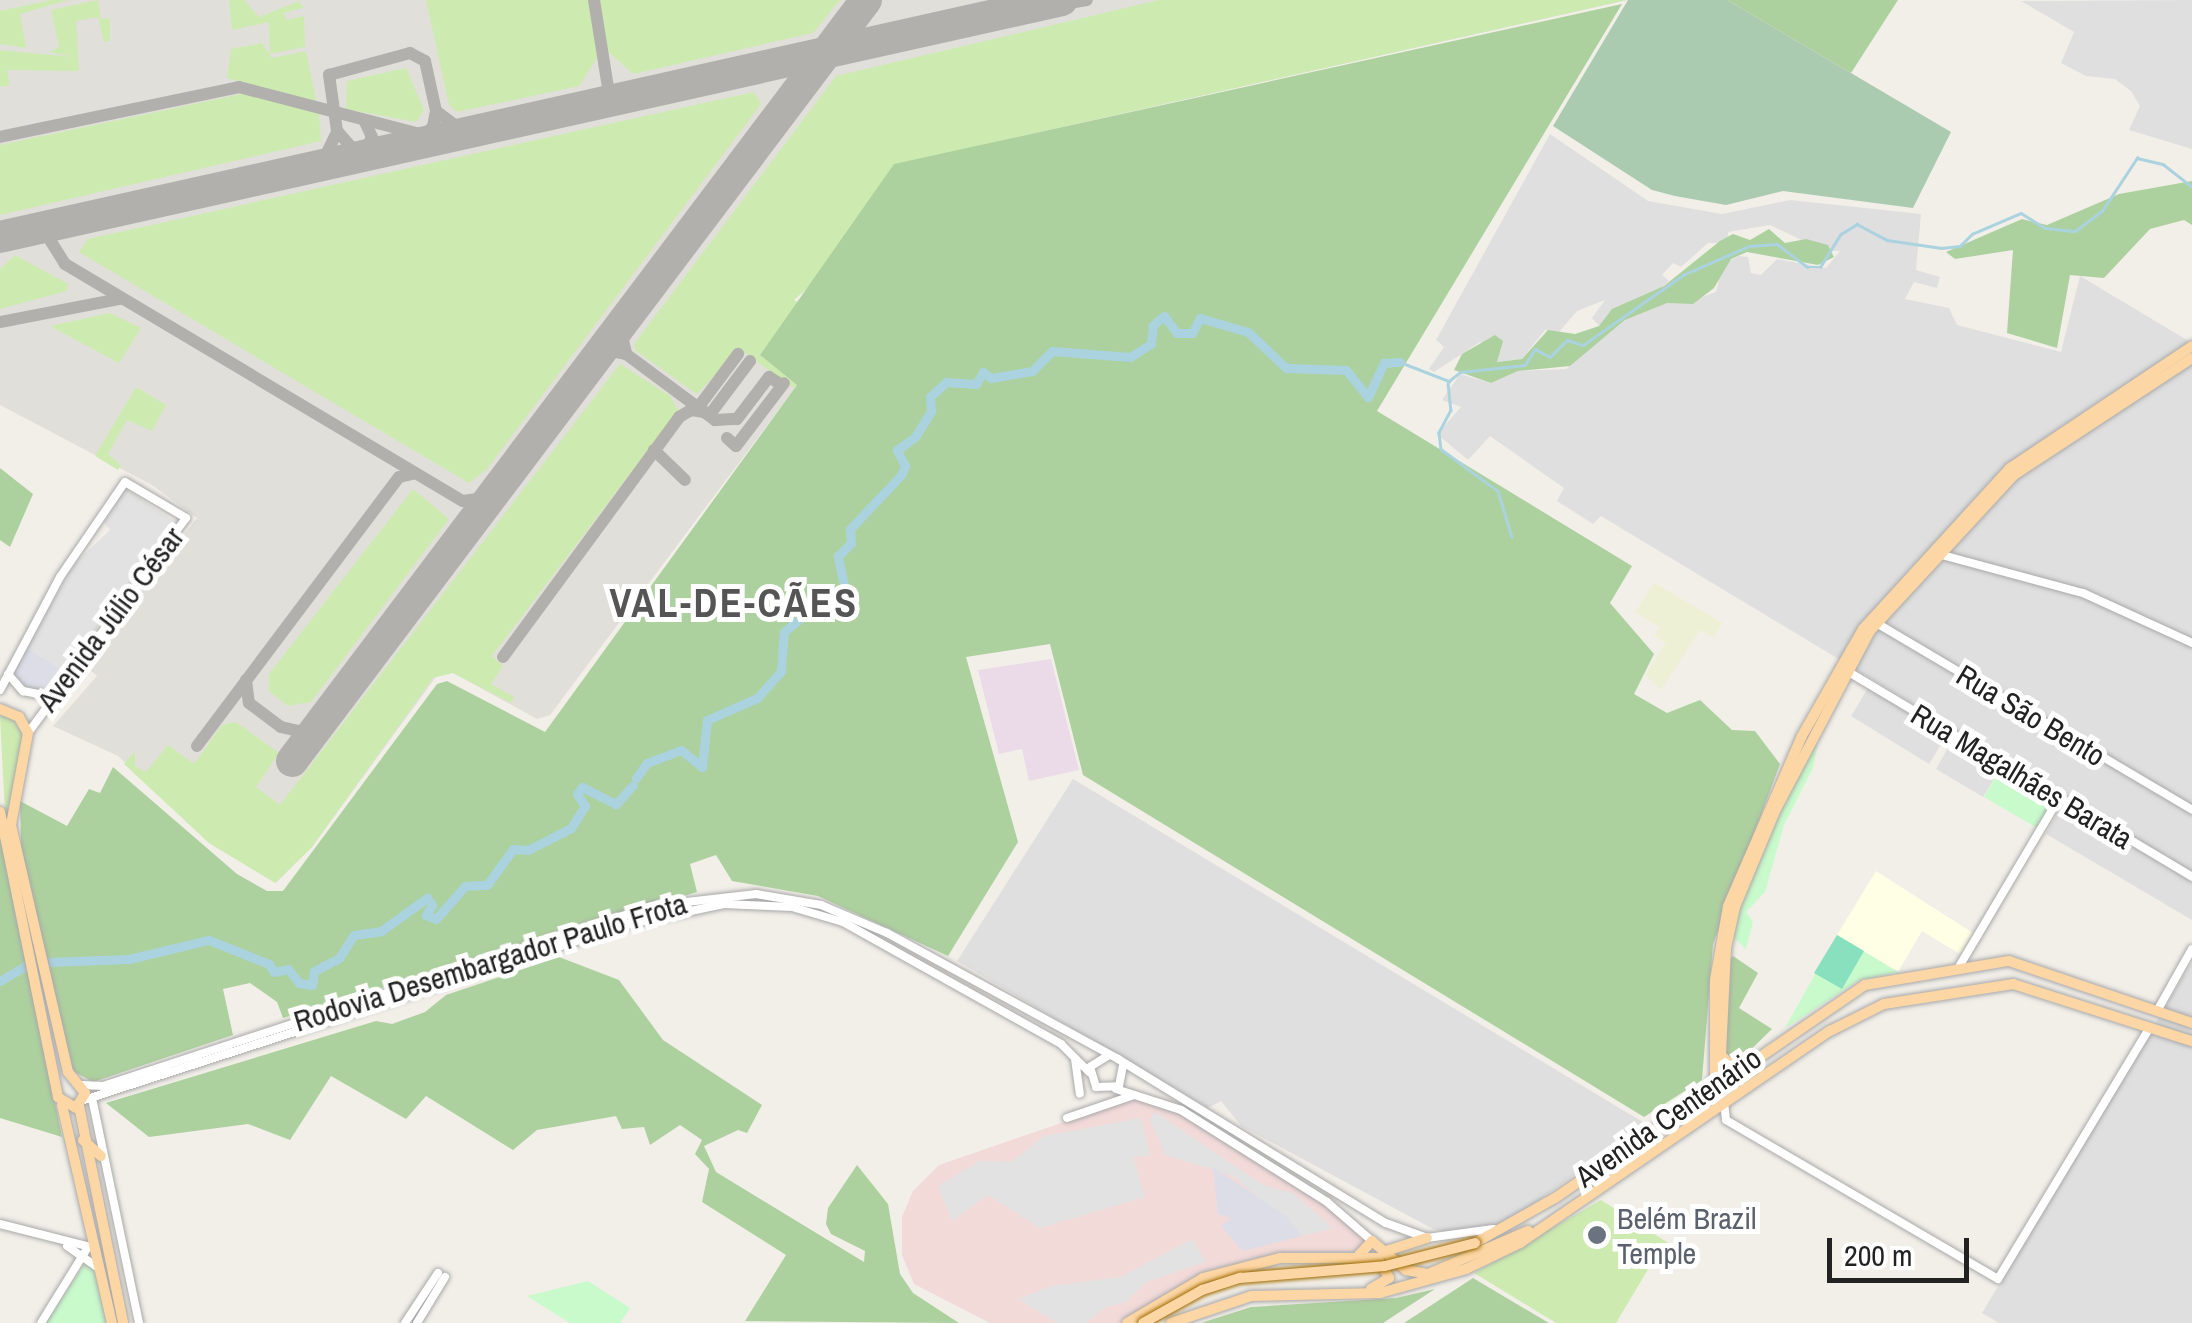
<!DOCTYPE html>
<meta charset="utf-8">
<style>
body{margin:0}
#map{position:relative;width:2192px;height:1323px;overflow:hidden;background:#f2efe9;font-family:"Archivo Narrow",sans-serif}
div>[style]{position:absolute}
[style*='--x']{left:calc(var(--x)*1px);top:calc(var(--y)*1px);width:calc(var(--w)*1px);rotate:calc(var(--a)*1deg)}
.residential>*{inset:0;background:#e0dfdf}
.commercial>*{inset:0;background:#f2dad9}
.industrial>*{inset:0;background:#ebdbe8}
.education>*{inset:0;background:#ffffe5}
.airport>*{inset:0;background:#e1dfda}
.farmland>*{inset:0;background:#eef0d5}
.grass>*{inset:0;background:#cdebb0}
.forest>*{inset:0;background:#add19e}
.cemetery>*{inset:0;background:#aacbaf}
.park>*{inset:0;background:#c8facc}
.pitch>*{inset:0;background:#88e0be}
.parking>*{inset:0;background:#e2e2e2}
.plaza>*{inset:0;background:#dddde8}
.stream>*{height:2.5px;margin:-1.25px;padding:0 1.25px;transform-origin:1.25px;border-radius:1.25px;background:#aad3df}
.river>*{height:9px;margin:-4.5px;padding:0 4.5px;transform-origin:4.5px;border-radius:4.5px;background:#aad3df}
.taxiway>*{height:12px;margin:-6px;padding:0 6px;transform-origin:6px;border-radius:6px;background:#b1b0ac}
.runway>*{height:32px;margin:-16px;padding:0 16px;transform-origin:16px;border-radius:16px;background:#b1b0ac}
.roads{filter:drop-shadow(0 0 2px #a9a9a9) drop-shadow(0 0 2px #a9a9a9)}
.minor>*{height:8px;margin:-4px;padding:0 4px;transform-origin:4px;border-radius:4px;background:#fff}
.major>*{height:10px;margin:-5px;padding:0 5px;transform-origin:5px;border-radius:5px;background:#fcd6a4}
.bridges{filter:drop-shadow(0 0 2px #a06b00) drop-shadow(0 0 2px #a06b00)}
.major-bridge>*{height:10px;margin:-5px;padding:0 5px;transform-origin:5px;border-radius:5px;background:#fcd6a4}
.dots>*{width:28px;height:28px;translate:-50% -50%;box-sizing:border-box;border:5px solid #fff;border-radius:50%}
span{translate:-50% -50%;white-space:nowrap;text-align:center;line-height:1.15;-webkit-text-stroke:10px #fff;paint-order:stroke}
.street-label{font-size:30px;color:#222}
.worship-label{font-size:30px;color:#5b616d}
.left{translate:0 -50%;text-align:left}
.district-label{font-size:40px;color:#555;font-weight:700;letter-spacing:2.5px}
.scale{position:absolute;left:1827px;top:1238px;width:142px;height:45px;box-sizing:border-box;border:5px solid #222;border-top:0;padding-left:12px;font-size:30px;line-height:35px;white-space:nowrap;color:#222;-webkit-text-stroke:8px #fff;paint-order:stroke}
</style>
<div id="map">
<div class="residential">
<i style="clip-path:polygon(2192px 0,2192px 149px,2129px 130px,2140px 106px,2131px 91px,2115px 79px,2086px 76px,2061px 63px,2074px 32px,2021px 1px)"></i>
<i style="clip-path:polygon(1550px 134px,1648px 201px,1722px 214px,1790px 200px,1921px 214px,1916px 270px,1940px 277px,1937px 288px,1914px 282px,1905px 299px,1949px 308px,1957px 325px,2061px 352px,2080px 276px,2192px 343px,2192px 872px,1601px 516px,1593px 524px,1557px 501px,1564px 488px,1490px 436px,1468px 460px,1437px 434px,1461px 407px,1442px 400px,1460px 374px,1491px 383px,1518px 371px,1566px 369px,1646px 303px,1673px 296px,1689px 302px,1716px 292px,1723px 263px,1739px 256px,1748px 257px,1751px 273px,1761px 275px,1777px 259px,1826px 268px,1840px 251px,1822px 250px,1770px 225px,1728px 232px,1728px 243px,1708px 243px,1681px 267px,1673px 263px,1662px 275px,1669px 281px,1661px 288px,1599px 326px,1592px 318px,1605px 300px,1577px 311px,1559px 332px,1545px 330px,1522px 359px,1496px 362px,1497px 355px,1480px 342px,1434px 372px,1429px 369px,1444px 347px,1436px 340px)"></i>
<i style="clip-path:polygon(1868px 688px,1946px 736px,1929px 764px,1851px 716px)"></i>
<i style="clip-path:polygon(1953px 739px,2001px 768px,1983px 797px,1936px 769px)"></i>
<i style="clip-path:polygon(1073px 779px,1646px 1124px,1505px 1224px,1452px 1233px,1433px 1229px,1241px 1126px,1221px 1101px,1208px 1108px,957px 961px)"></i>
<i style="clip-path:polygon(2062px 805px,2192px 882px,2192px 920px,2046px 834px)"></i>
<i style="clip-path:polygon(2192px 962px,2192px 1323px,1999px 1323px,1982px 1313px)"></i>
</div>
<div class="commercial">
<i style="clip-path:polygon(1137px 1097px,1180px 1110px,1272px 1165px,1367px 1234px,1368px 1250px,1227px 1269px,1127px 1323px,990px 1323px,914px 1284px,902px 1255px,902px 1217px,913px 1191px,939px 1165px)"></i>
</div>
<div class="industrial">
<i style="clip-path:polygon(1051px 659px,1079px 770px,1029px 781px,1022px 749px,999px 754px,978px 670px)"></i>
</div>
<div class="education">
<i style="clip-path:polygon(1876px 871px,1973px 933px,1960px 954px,1922px 931px,1898px 972px,1837px 935px)"></i>
</div>
<div class="airport">
<i style="clip-path:polygon(0 0,1627px 0,964px 149px,794px 300px,799px 303px,760px 355px,798px 384px,550px 715px,537px 719px,453px 673px,438px 674px,312px 847px,276px 883px,209px 843px,118px 756px,53px 726px,97px 676px,84px 665px,197px 518px,152px 485px,0 405px)"></i>
</div>
<div class="farmland">
<i style="clip-path:polygon(1654px 583px,1723px 623px,1713px 638px,1700px 630px,1661px 690px,1645px 675px,1666px 643px,1654px 636px,1659px 627px,1635px 612px)"></i>
</div>
<div class="grass">
<i style="clip-path:polygon(51px 0,68px 0,20px 14px,26px 48px,0 44px,0 11px)"></i>
<i style="clip-path:polygon(98px 0,101px 19px,110px 18px,110px 41px,104px 42px,98px 17px,76px 21px,79px 71px,7px 70px,10px 85px,0 87px,0 50px,74px 57px,49px 52px,59px 47px,51px 10px)"></i>
<i style="clip-path:polygon(229px 0,244px 0,259px 17px,302px 0,298px 3px,305px 7px,284px 13px,286px 20px,304px 16px,305px 47px,270px 54px,269px 22px,232px 30px)"></i>
<i style="clip-path:polygon(426px 0,589px 0,597px 58px,579px 86px,457px 112px,449px 105px)"></i>
<i style="clip-path:polygon(599px 0,840px 0,813px 33px,633px 74px,605px 49px)"></i>
<i style="clip-path:polygon(1159px 0,1627px 0,964px 149px,794px 300px,799px 303px,760px 355px,798px 384px,793px 388px,740px 349px,697px 394px,636px 351px,634px 344px,836px 76px)"></i>
<i style="clip-path:polygon(262px 43px,272px 58px,306px 51px,316px 101px,227px 78px,231px 49px)"></i>
<i style="clip-path:polygon(406px 68px,424px 110px,416px 122px,346px 109px,347px 81px)"></i>
<i style="clip-path:polygon(754px 92px,761px 104px,487px 469px,469px 483px,79px 252px,88px 239px)"></i>
<i style="clip-path:polygon(246px 93px,319px 112px,321px 141px,0 215px,0 145px)"></i>
<i style="clip-path:polygon(15px 255px,68px 284px,67px 291px,0 309px,0 269px)"></i>
<i style="clip-path:polygon(110px 313px,141px 328px,119px 363px,50px 326px)"></i>
<i style="clip-path:polygon(620px 364px,670px 396px,678px 410px,492px 656px,503px 666px,491px 684px,514px 697px,511px 703px,453px 673px,433px 678px,312px 847px,275px 883px,209px 843px,124px 764px,135px 751px,135px 766px,146px 772px,168px 745px,194px 764px,222px 725px,236px 722px,279px 753px,256px 787px,280px 805px)"></i>
<i style="clip-path:polygon(136px 387px,166px 405px,152px 431px,127px 420px,108px 454px,121px 465px,118px 470px,95px 456px)"></i>
<i style="clip-path:polygon(413px 489px,449px 519px,311px 702px,288px 706px,269px 691px,269px 674px)"></i>
<i style="clip-path:polygon(0 716px,11px 717px,23px 734px,6px 833px)"></i>
<i style="clip-path:polygon(1601px 1200px,1684px 1253px,1653px 1261px,1616px 1323px,1556px 1323px,1474px 1273px)"></i>
</div>
<div class="forest">
<i style="clip-path:polygon(1727px 0,1898px 0,1851px 73px)"></i>
<i style="clip-path:polygon(1622px 4px,1377px 411px,1632px 566px,1610px 603px,1654px 654px,1634px 694px,1667px 713px,1700px 700px,1732px 730px,1755px 731px,1780px 764px,1713px 944px,1702px 1080px,1644px 1117px,1083px 775px,1050px 644px,966px 657px,1018px 842px,948px 956px,818px 896px,732px 881px,716px 855px,690px 864px,697px 892px,283px 1018px,277px 1002px,250px 983px,223px 989px,233px 1035px,93px 1082px,71px 1070px,21px 847px,20px 801px,67px 826px,89px 789px,100px 793px,113px 767px,237px 874px,267px 891px,283px 891px,437px 684px,447px 681px,545px 732px,797px 385px,760px 355px,894px 164px)"></i>
<i style="clip-path:polygon(2192px 181px,2192px 225px,2184px 220px,2150px 229px,2104px 278px,2070px 275px,2057px 348px,2007px 333px,2013px 250px,1955px 259px,1946px 252px,2022px 219px,2047px 225px,2119px 194px)"></i>
<i style="clip-path:polygon(1769px 229px,1785px 243px,1806px 239px,1828px 245px,1834px 257px,1818px 265px,1747px 252px,1731px 259px,1714px 288px,1693px 304px,1667px 303px,1625px 320px,1570px 366px,1518px 371px,1491px 383px,1454px 370px,1462px 354px,1495px 335px,1503px 341px,1497px 362px,1522px 359px,1548px 330px,1575px 334px,1599px 326px,1612px 309px,1664px 286px,1720px 241px,1733px 234px,1750px 240px)"></i>
<i style="clip-path:polygon(0 468px,33px 494px,10px 547px,0 540px)"></i>
<i style="clip-path:polygon(0 830px,62px 1137px,0 1118px)"></i>
<i style="clip-path:polygon(1733px 956px,1758px 973px,1739px 1008px,1772px 1029px,1736px 1064px,1723px 1061px,1726px 962px)"></i>
<i style="clip-path:polygon(559px 957px,619px 980px,663px 1040px,762px 1105px,747px 1133px,738px 1130px,704px 1146px,716px 1172px,864px 1262px,865px 1251px,831px 1234px,826px 1224px,828px 1208px,857px 1165px,888px 1204px,900px 1274px,913px 1293px,959px 1323px,745px 1321px,786px 1255px,702px 1202px,709px 1169px,695px 1154px,702px 1140px,680px 1125px,650px 1145px,644px 1127px,622px 1129px,616px 1116px,537px 1130px,513px 1150px,426px 1096px,406px 1119px,331px 1076px,290px 1140px,248px 1124px,149px 1137px,106px 1103px,376px 1021px,392px 1024px,425px 1012px,446px 995px)"></i>
<i style="clip-path:polygon(1473px 1278px,1549px 1323px,1404px 1323px)"></i>
<i style="clip-path:polygon(1435px 1289px,1383px 1323px,1201px 1323px,1251px 1307px,1396px 1298px)"></i>
</div>
<div class="cemetery">
<i style="clip-path:polygon(1628px 0,1727px 0,1951px 132px,1913px 208px,1783px 191px,1726px 205px,1675px 196px,1652px 190px,1553px 126px)"></i>
</div>
<div class="park">
<i style="clip-path:polygon(1809px 741px,1817px 747px,1813px 768px,1784px 825px,1765px 892px,1746px 912px,1753px 922px,1746px 949px,1731px 935px,1732px 921px)"></i>
<i style="clip-path:polygon(2001px 768px,2054px 800px,2037px 828px,1984px 797px)"></i>
<i style="clip-path:polygon(1837px 935px,1898px 972px,1858px 981px,1785px 1028px)"></i>
<i style="clip-path:polygon(86px 1262px,94px 1268px,107px 1323px,44px 1323px)"></i>
<i style="clip-path:polygon(588px 1281px,630px 1308px,620px 1323px,570px 1323px,527px 1296px)"></i>
</div>
<div class="pitch">
<i style="clip-path:polygon(1837px 935px,1864px 951px,1842px 989px,1814px 973px)"></i>
</div>
<div class="parking">
<i style="clip-path:polygon(126px 489px,177px 523px,64px 671px,27px 648px,73px 565px,110px 530px,104px 522px)"></i>
<i style="clip-path:polygon(1155px 1112px,1265px 1186px,1293px 1193px,1333px 1228px,1302px 1236px,1234px 1176px,1165px 1155px,1150px 1120px)"></i>
<i style="clip-path:polygon(1141px 1118px,1150px 1156px,1133px 1157px,1145px 1197px,1040px 1228px,988px 1195px,952px 1221px,938px 1186px,980px 1161px,1011px 1162px,1045px 1136px)"></i>
<i style="clip-path:polygon(1192px 1239px,1206px 1262px,1146px 1282px,1126px 1302px,1104px 1308px,1086px 1323px,1057px 1323px,1018px 1299px,1051px 1286px,1121px 1277px)"></i>
</div>
<div class="plaza">
<i style="clip-path:polygon(27px 648px,64px 671px,47px 694px,18px 684px,12px 675px)"></i>
<i style="clip-path:polygon(1213px 1167px,1286px 1216px,1302px 1236px,1243px 1251px,1221px 1226px,1231px 1218px,1218px 1214px)"></i>
</div>
<div class="stream">
<i style="--x:1400;--y:362;--w:53;--a:21.2"></i>
<i style="--x:1449;--y:381;--w:14;--a:-39"></i>
<i style="--x:1460;--y:372;--w:65;--a:-6.1"></i>
<i style="--x:1525;--y:365;--w:19;--a:-58"></i>
<i style="--x:1535;--y:349;--w:17;--a:28"></i>
<i style="--x:1550;--y:357;--w:24;--a:-45"></i>
<i style="--x:1567;--y:340;--w:17;--a:17"></i>
<i style="--x:1583;--y:345;--w:122;--a:-35"></i>
<i style="--x:1683;--y:275;--w:72;--a:-23.7"></i>
<i style="--x:1749;--y:246;--w:28;--a:-4"></i>
<i style="--x:1777;--y:244;--w:38;--a:37"></i>
<i style="--x:1807;--y:267;--w:13;--a:0"></i>
<i style="--x:1820;--y:267;--w:39;--a:-58"></i>
<i style="--x:1841;--y:234;--w:19;--a:-32"></i>
<i style="--x:1857;--y:224;--w:34;--a:28"></i>
<i style="--x:1887;--y:240;--w:55;--a:8.4"></i>
<i style="--x:1941;--y:248;--w:19;--a:-6"></i>
<i style="--x:1960;--y:246;--w:17;--a:-45"></i>
<i style="--x:1972;--y:234;--w:53;--a:-23.2"></i>
<i style="--x:2021;--y:213;--w:28;--a:32"></i>
<i style="--x:2045;--y:228;--w:30;--a:6"></i>
<i style="--x:2075;--y:231;--w:34;--a:-37"></i>
<i style="--x:2102;--y:211;--w:64;--a:-56.6"></i>
<i style="--x:2137;--y:158;--w:27;--a:13"></i>
<i style="--x:2163;--y:164;--w:37;--a:38"></i>
<i style="--x:1448;--y:383;--w:27;--a:84"></i>
<i style="--x:1451;--y:410;--w:26;--a:118"></i>
<i style="--x:1439;--y:433;--w:16;--a:83"></i>
<i style="--x:1441;--y:449;--w:71;--a:36.4"></i>
<i style="--x:1498;--y:491;--w:48;--a:73.1"></i>
</div>
<div class="river">
<i style="--x:636;--y:778;--w:19;--a:-54"></i>
<i style="--x:647;--y:763;--w:36;--a:-21"></i>
<i style="--x:681;--y:750;--w:27;--a:39"></i>
<i style="--x:702;--y:767;--w:47;--a:-83.9"></i>
<i style="--x:707;--y:720;--w:55;--a:-23.7"></i>
<i style="--x:757;--y:698;--w:36;--a:-48"></i>
<i style="--x:781;--y:671;--w:39;--a:-86"></i>
<i style="--x:784;--y:632;--w:31;--a:-40"></i>
<i style="--x:808;--y:612;--w:31;--a:-15"></i>
<i style="--x:838;--y:604;--w:16;--a:-63"></i>
<i style="--x:845;--y:590;--w:35;--a:-102"></i>
<i style="--x:838;--y:556;--w:18;--a:-45"></i>
<i style="--x:851;--y:543;--w:14;--a:-94"></i>
<i style="--x:850;--y:529;--w:74;--a:-46.6"></i>
<i style="--x:901;--y:475;--w:10;--a:-66"></i>
<i style="--x:905;--y:466;--w:18;--a:-117"></i>
<i style="--x:897;--y:450;--w:22;--a:-36"></i>
<i style="--x:915;--y:437;--w:31;--a:-58"></i>
<i style="--x:931;--y:411;--w:14;--a:-94"></i>
<i style="--x:930;--y:397;--w:22;--a:-43"></i>
<i style="--x:946;--y:382;--w:30;--a:4"></i>
<i style="--x:976;--y:384;--w:14;--a:-60"></i>
<i style="--x:983;--y:372;--w:10;--a:37"></i>
<i style="--x:991;--y:378;--w:42;--a:-9.7"></i>
<i style="--x:1032;--y:371;--w:28;--a:-45"></i>
<i style="--x:1052;--y:351;--w:78;--a:4.4"></i>
<i style="--x:1130;--y:357;--w:25;--a:-32"></i>
<i style="--x:1151;--y:344;--w:19;--a:-84"></i>
<i style="--x:1153;--y:325;--w:14;--a:-39"></i>
<i style="--x:1164;--y:316;--w:21;--a:53"></i>
<i style="--x:1177;--y:333;--w:15;--a:0"></i>
<i style="--x:1192;--y:333;--w:17;--a:-62"></i>
<i style="--x:1200;--y:318;--w:50;--a:16.3"></i>
<i style="--x:1248;--y:332;--w:52;--a:43.5"></i>
<i style="--x:1286;--y:368;--w:60;--a:1.9"></i>
<i style="--x:1346;--y:370;--w:35;--a:51"></i>
<i style="--x:1368;--y:397;--w:38;--a:-65"></i>
<i style="--x:1384;--y:363;--w:16;--a:-4"></i>
<i style="--x:48;--y:962;--w:81;--a:-2.1"></i>
<i style="--x:129;--y:959;--w:82;--a:-13.4"></i>
<i style="--x:209;--y:940;--w:65;--a:21.8"></i>
<i style="--x:269;--y:964;--w:9;--a:58"></i>
<i style="--x:274;--y:972;--w:14;--a:-12"></i>
<i style="--x:288;--y:969;--w:18;--a:52"></i>
<i style="--x:299;--y:983;--w:13;--a:9"></i>
<i style="--x:312;--y:985;--w:14;--a:-82"></i>
<i style="--x:314;--y:971;--w:28;--a:-27"></i>
<i style="--x:339;--y:958;--w:27;--a:-57"></i>
<i style="--x:354;--y:935;--w:27;--a:-8"></i>
<i style="--x:381;--y:931;--w:57;--a:-35.7"></i>
<i style="--x:427;--y:898;--w:9;--a:54"></i>
<i style="--x:432;--y:905;--w:12;--a:121"></i>
<i style="--x:426;--y:915;--w:11;--a:22"></i>
<i style="--x:436;--y:919;--w:44;--a:-48.7"></i>
<i style="--x:465;--y:886;--w:22;--a:-3"></i>
<i style="--x:487;--y:885;--w:44;--a:-54.2"></i>
<i style="--x:513;--y:849;--w:15;--a:4"></i>
<i style="--x:528;--y:850;--w:48;--a:-27.1"></i>
<i style="--x:571;--y:828;--w:26;--a:-58"></i>
<i style="--x:585;--y:806;--w:14;--a:-124"></i>
<i style="--x:577;--y:794;--w:9;--a:-54"></i>
<i style="--x:582;--y:787;--w:38;--a:27"></i>
<i style="--x:616;--y:804;--w:25;--a:-48"></i>
<i style="--x:0;--y:981;--w:29;--a:-31"></i>
</div>
<div class="taxiway">
<i style="--x:594;--y:0;--w:101;--a:80.9"></i>
<i style="--x:1004;--y:14;--w:84;--a:-9.6"></i>
<i style="--x:983;--y:17;--w:28;--a:-13"></i>
<i style="--x:436;--y:111;--w:36;--a:37"></i>
<i style="--x:0;--y:137;--w:244;--a:-11.8"></i>
<i style="--x:239;--y:87;--w:206;--a:14.6"></i>
<i style="--x:359;--y:156;--w:33;--a:-131"></i>
<i style="--x:337;--y:131;--w:57;--a:-98.1"></i>
<i style="--x:329;--y:75;--w:84;--a:-15.2"></i>
<i style="--x:410;--y:53;--w:17;--a:28"></i>
<i style="--x:425;--y:61;--w:51;--a:77.6"></i>
<i style="--x:436;--y:111;--w:16;--a:101"></i>
<i style="--x:433;--y:127;--w:25;--a:138"></i>
<i style="--x:362;--y:156;--w:21;--a:-62"></i>
<i style="--x:372;--y:137;--w:19;--a:-115"></i>
<i style="--x:321;--y:165;--w:37;--a:-64"></i>
<i style="--x:55;--y:224;--w:17;--a:107"></i>
<i style="--x:50;--y:240;--w:28;--a:58"></i>
<i style="--x:65;--y:264;--w:463;--a:30.8"></i>
<i style="--x:463;--y:501;--w:29;--a:-8"></i>
<i style="--x:0;--y:322;--w:122;--a:-10.9"></i>
<i style="--x:620;--y:327;--w:28;--a:77"></i>
<i style="--x:597;--y:358;--w:16;--a:-27"></i>
<i style="--x:611;--y:351;--w:15;--a:11"></i>
<i style="--x:626;--y:354;--w:111;--a:36.6"></i>
<i style="--x:715;--y:420;--w:22;--a:-3"></i>
<i style="--x:737;--y:419;--w:53;--a:-52.7"></i>
<i style="--x:769;--y:377;--w:15;--a:32"></i>
<i style="--x:693;--y:405;--w:7;--a:0"></i>
<i style="--x:700;--y:405;--w:64;--a:-53.3"></i>
<i style="--x:727;--y:438;--w:12;--a:42"></i>
<i style="--x:736;--y:446;--w:79;--a:-52.7"></i>
<i style="--x:654;--y:450;--w:43;--a:44.1"></i>
<i style="--x:503;--y:657;--w:298;--a:-53.7"></i>
<i style="--x:679;--y:417;--w:14;--a:-30"></i>
<i style="--x:691;--y:410;--w:20;--a:9"></i>
<i style="--x:711;--y:413;--w:65;--a:-53.1"></i>
<i style="--x:246;--y:680;--w:23;--a:83"></i>
<i style="--x:249;--y:703;--w:40;--a:37"></i>
<i style="--x:281;--y:727;--w:23;--a:13"></i>
<i style="--x:303;--y:732;--w:20;--a:-27"></i>
<i style="--x:197;--y:746;--w:336;--a:-53.1"></i>
<i style="--x:399;--y:477;--w:17;--a:-13"></i>
</div>
<div class="runway">
<i style="--x:0;--y:237;--w:1088;--a:-12.58"></i>
<i style="--x:292;--y:761;--w:953;--a:-52.97"></i>
</div>
<div class="roads">
<div class="minor">
<i style="--x:1938;--y:554;--w:150;--a:15.1"></i>
<i style="--x:2083;--y:593;--w:120;--a:24.6"></i>
<i style="--x:1873;--y:621;--w:371;--a:30.6"></i>
<i style="--x:8;--y:674;--w:23;--a:49"></i>
<i style="--x:23;--y:691;--w:26;--a:11"></i>
<i style="--x:1852;--y:674;--w:396;--a:30.8"></i>
<i style="--x:0;--y:690;--w:128;--a:-62"></i>
<i style="--x:60;--y:577;--w:115;--a:-55.6"></i>
<i style="--x:125;--y:482;--w:71;--a:30.5"></i>
<i style="--x:186;--y:518;--w:267;--a:126.3"></i>
<i style="--x:1960;--y:965;--w:194;--a:-59.3"></i>
<i style="--x:2157;--y:1011;--w:71;--a:-60.6"></i>
<i style="--x:1109;--y:1055;--w:22;--a:148"></i>
<i style="--x:1090;--y:1067;--w:21;--a:73"></i>
<i style="--x:1096;--y:1087;--w:23;--a:-2"></i>
<i style="--x:1119;--y:1086;--w:21;--a:-79"></i>
<i style="--x:1075;--y:1059;--w:35;--a:82"></i>
<i style="--x:82;--y:1085;--w:21;--a:3"></i>
<i style="--x:103;--y:1086;--w:578;--a:-18.15"></i>
<i style="--x:652;--y:906;--w:105;--a:-6.6"></i>
<i style="--x:756;--y:894;--w:66;--a:9.6"></i>
<i style="--x:821;--y:905;--w:72;--a:23"></i>
<i style="--x:887;--y:933;--w:263;--a:28.6"></i>
<i style="--x:1118;--y:1059;--w:314;--a:31.5"></i>
<i style="--x:1386;--y:1223;--w:44;--a:20.1"></i>
<i style="--x:1427;--y:1238;--w:67;--a:-7.8"></i>
<i style="--x:1116;--y:1089;--w:68;--a:17.9"></i>
<i style="--x:1181;--y:1110;--w:173;--a:32.2"></i>
<i style="--x:1327;--y:1202;--w:60;--a:40.9"></i>
<i style="--x:92;--y:1098;--w:230;--a:78.2"></i>
<i style="--x:84;--y:1100;--w:573;--a:-17.9"></i>
<i style="--x:629;--y:924;--w:97;--a:-11.9"></i>
<i style="--x:724;--y:904;--w:68;--a:2.5"></i>
<i style="--x:792;--y:907;--w:53;--a:16.4"></i>
<i style="--x:843;--y:922;--w:250;--a:29.2"></i>
<i style="--x:1061;--y:1044;--w:40;--a:45"></i>
<i style="--x:1724;--y:1103;--w:17;--a:83"></i>
<i style="--x:1726;--y:1120;--w:315;--a:30.3"></i>
<i style="--x:1998;--y:1279;--w:294;--a:-58.9"></i>
<i style="--x:1067;--y:1118;--w:71;--a:-18.9"></i>
<i style="--x:0;--y:1224;--w:98;--a:14.2"></i>
<i style="--x:67;--y:1246;--w:40;--a:34.9"></i>
<i style="--x:41;--y:1323;--w:89;--a:-58.3"></i>
<i style="--x:405;--y:1323;--w:60;--a:-56.6"></i>
<i style="--x:417;--y:1323;--w:54;--a:-58.7"></i>
</div>
<div class="major">
<i style="--x:0;--y:709;--w:21;--a:23"></i>
<i style="--x:19;--y:717;--w:18;--a:61"></i>
<i style="--x:28;--y:733;--w:94;--a:100.5"></i>
<i style="--x:11;--y:825;--w:253;--a:77"></i>
<i style="--x:68;--y:1072;--w:27;--a:51"></i>
<i style="--x:85;--y:1093;--w:17;--a:121"></i>
<i style="--x:76;--y:1108;--w:21;--a:-149"></i>
<i style="--x:58;--y:1097;--w:291;--a:-101.5"></i>
<i style="--x:1735;--y:1070;--w:21;--a:-133"></i>
<i style="--x:1721;--y:1055;--w:107;--a:-87.3"></i>
<i style="--x:1726;--y:948;--w:42;--a:-77.6"></i>
<i style="--x:1735;--y:907;--w:104;--a:-67.4"></i>
<i style="--x:1775;--y:811;--w:204;--a:-62.2"></i>
<i style="--x:1870;--y:631;--w:212;--a:-47.3"></i>
<i style="--x:2014;--y:475;--w:213;--a:-33.3"></i>
<i style="--x:1705;--y:1091;--w:16;--a:-52"></i>
<i style="--x:1715;--y:1078;--w:98;--a:-90"></i>
<i style="--x:1715;--y:980;--w:75;--a:-80"></i>
<i style="--x:1728;--y:906;--w:185;--a:-66.5"></i>
<i style="--x:1802;--y:736;--w:123;--a:-60.3"></i>
<i style="--x:1863;--y:629;--w:218;--a:-47.6"></i>
<i style="--x:2010;--y:468;--w:219;--a:-33.8"></i>
<i style="--x:62;--y:1105;--w:224;--a:77.1"></i>
<i style="--x:79;--y:1106;--w:221;--a:78.5"></i>
<i style="--x:83;--y:1140;--w:24;--a:42"></i>
<i style="--x:1475;--y:1243;--w:92;--a:-29.4"></i>
<i style="--x:1555;--y:1198;--w:376;--a:-34.5"></i>
<i style="--x:1865;--y:985;--w:146;--a:-9.5"></i>
<i style="--x:2009;--y:961;--w:193;--a:18.7"></i>
<i style="--x:1383;--y:1252;--w:46;--a:-17.7"></i>
<i style="--x:1359;--y:1255;--w:19;--a:-47"></i>
<i style="--x:1372;--y:1241;--w:45;--a:40.5"></i>
<i style="--x:1406;--y:1270;--w:22;--a:10"></i>
<i style="--x:1428;--y:1274;--w:109;--a:-23.3"></i>
<i style="--x:1127;--y:1323;--w:88;--a:-30.6"></i>
<i style="--x:1203;--y:1278;--w:80;--a:-14.6"></i>
<i style="--x:1280;--y:1258;--w:98;--a:0"></i>
<i style="--x:1378;--y:1258;--w:23;--a:61"></i>
<i style="--x:1389;--y:1278;--w:21;--a:149"></i>
<i style="--x:1171;--y:1323;--w:84;--a:-18.6"></i>
<i style="--x:1251;--y:1296;--w:129;--a:-1.3"></i>
<i style="--x:1380;--y:1293;--w:89;--a:-15.6"></i>
<i style="--x:1466;--y:1269;--w:60;--a:-25.7"></i>
<i style="--x:1520;--y:1243;--w:376;--a:-34.4"></i>
<i style="--x:1830;--y:1031;--w:60;--a:-26.6"></i>
<i style="--x:1884;--y:1004;--w:131;--a:-8.8"></i>
<i style="--x:2013;--y:984;--w:188;--a:17.7"></i>
</div>
</div>
<div class="bridges">
<div class="major-bridge">
<i style="--x:1143;--y:1323;--w:68;--a:-29.2"></i>
<i style="--x:1202;--y:1290;--w:40;--a:-18"></i>
<i style="--x:1240;--y:1278;--w:145;--a:-4.7"></i>
<i style="--x:1385;--y:1266;--w:93;--a:-14.3"></i>
</div>
</div>
<div class="dots">
<i style="left:1597px;top:1235px;background:#6b7280"></i>
</div>
<div class="street-label">
<span style="left:110px;top:619px;rotate:-53deg">Avenida Júlio César</span>
<span style="left:2031px;top:715px;rotate:31deg">Rua São Bento</span>
<span style="left:2022px;top:776px;rotate:31deg">Rua Magalhães Barata</span>
<span style="left:490px;top:962px;rotate:-17deg">Rodovia Desembargador Paulo Frota</span>
<span style="left:1668px;top:1117px;rotate:-35deg">Avenida Centenário</span>
</div>
<div class="worship-label">
<span class="left" style="left:1617px;top:1235px">Belém Brazil<br>Temple</span>
</div>
<div class="district-label">
<span style="left:734px;top:603px">VAL-DE-CÃES</span>
</div>
<div class="scale">200 m</div>
</div>
